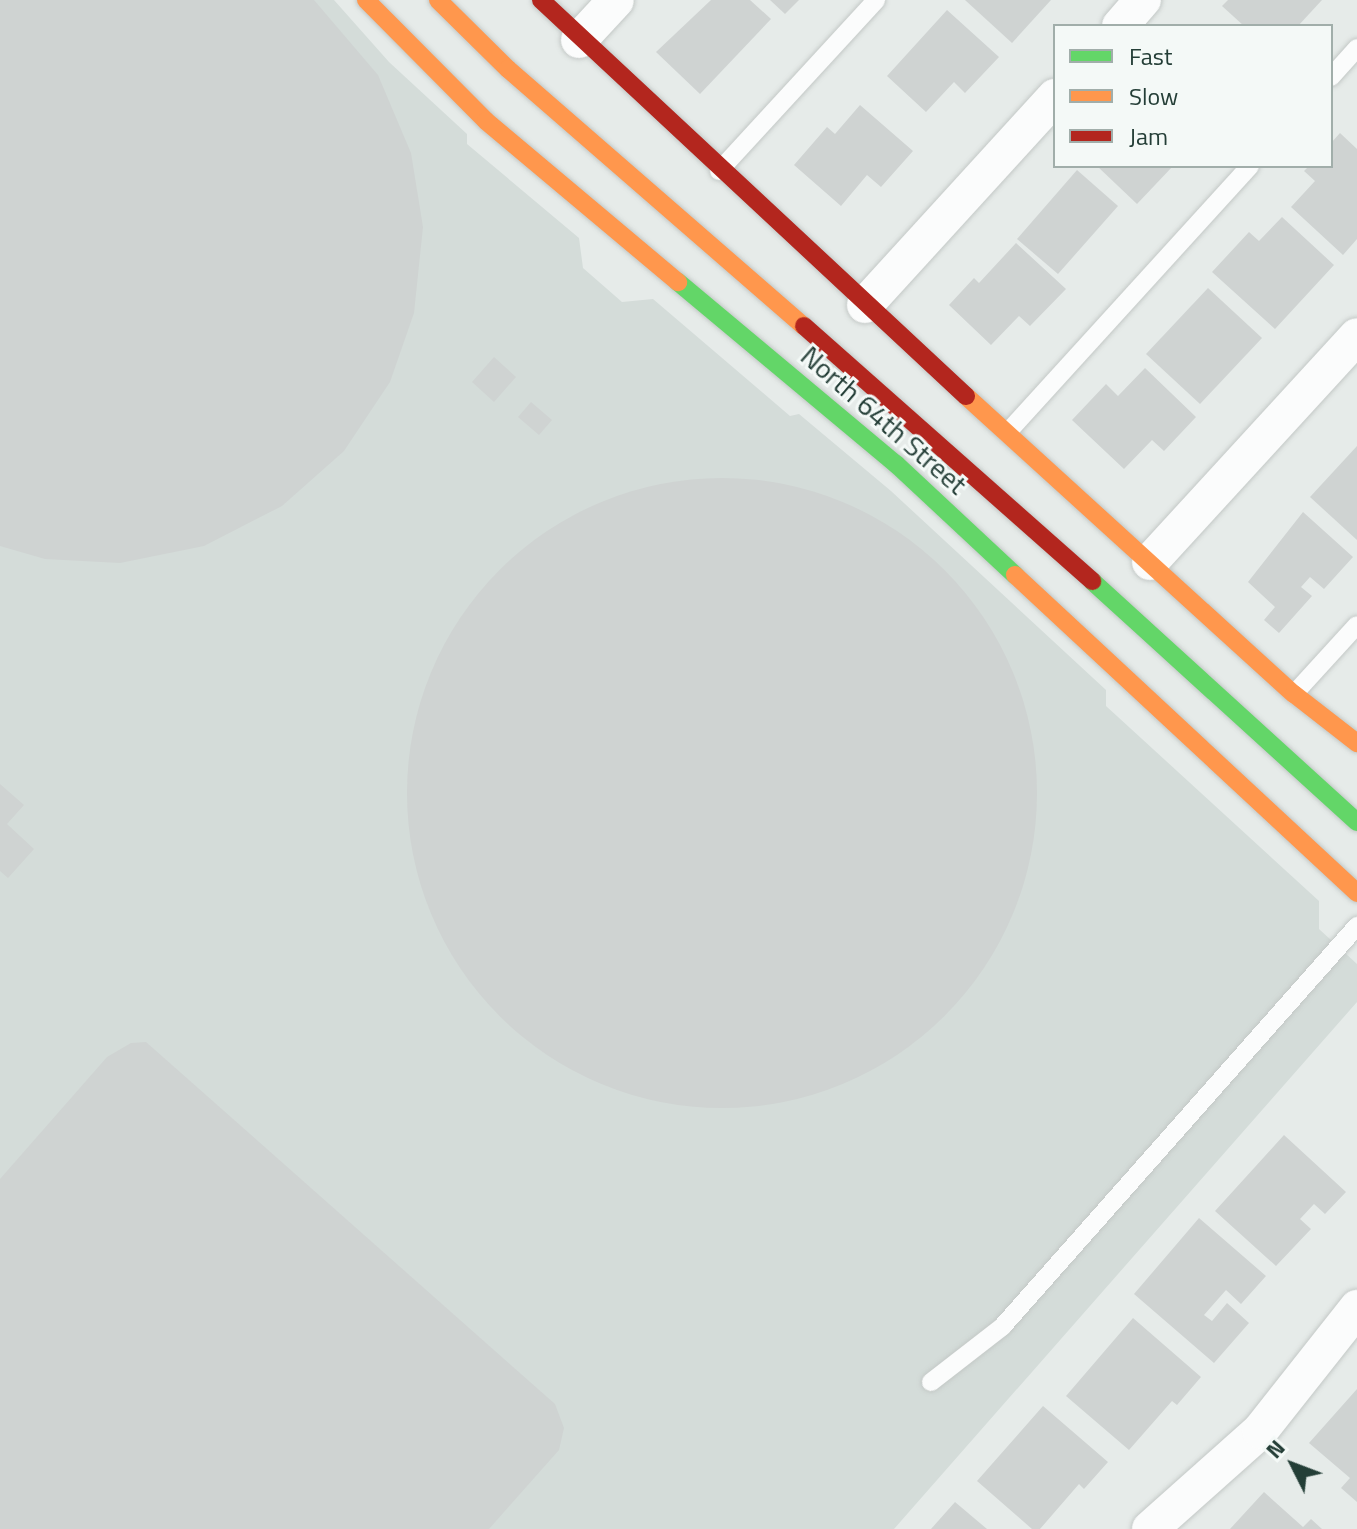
<!DOCTYPE html>
<style>
body{margin:0}
#map{position:relative;width:1357px;height:1529px;overflow:hidden;background:#e6ebe9;font-family:"Titillium Web",sans-serif}
div>[style]{position:absolute}
[style*='--x']{left:calc(var(--x)*1px);top:calc(var(--y)*1px);width:calc(var(--w)*1px);rotate:calc(var(--a)*1deg)}
.built>*{inset:0;background:#d4dcd9}
.building>*{inset:0;background:#cfd3d2}
.round{border-radius:50%}
.roads{filter:drop-shadow(0 0 2px #c3c8c6) drop-shadow(0 0 2px #c3c8c6)}
.lane>*{height:18px;margin:-9px;padding:0 9px;transform-origin:9px;border-radius:9px;background:#fbfcfc}
.street>*{height:36px;margin:-18px;padding:0 18px;transform-origin:18px;border-radius:18px;background:#fbfcfc}
.fast>*{height:18px;margin:-9px;padding:0 9px;transform-origin:9px;border-radius:9px;background:#63d668}
.slow>*{height:18px;margin:-9px;padding:0 9px;transform-origin:9px;border-radius:9px;background:#ff974d}
.jam>*{height:18px;margin:-9px;padding:0 9px;transform-origin:9px;border-radius:9px;background:#b3261e}
span{translate:-50% -50%;white-space:nowrap;text-align:center;line-height:1.15;-webkit-text-stroke:6px #f4f9f7;paint-order:stroke}
.street-label{font-size:28px;color:#243e37}
.legend{position:absolute;left:1053px;top:24px;width:280px;height:144px;box-sizing:border-box;background:#f4f9f7;border:2px solid #a1aeaa;margin:0;padding:10px 14px;list-style:none;font-size:24px;color:#243e37}
.legend li{display:flex;align-items:center;gap:16px;height:40px}
.legend b{width:40px;border:2px solid #a1aeaa}
.north{position:absolute;left:1253px;top:1425px;width:80px;height:80px;-webkit-text-stroke:6px #f4f9f7;paint-order:stroke;rotate:312deg;font-size:22px;font-weight:700;line-height:32px;text-align:center;color:#243e37}
.north::after{content:'';display:block;margin:auto;width:28px;height:36px;background:#243e37;clip-path:polygon(50% 0,100% 100%,50% 72%,0 100%)}
</style>
<div id="map">
<div class="built">
<i style="clip-path:polygon(0 0,334px 0,389px 62px,467px 134px,467px 144px,579px 238px,583px 268px,622px 302px,653px 299px,790px 416px,799px 414px,891px 491px,1106px 690px,1106px 706px,1319px 901px,1319px 929px,1357px 964px,1357px 1002px,894px 1529px,0 1529px)"></i>
</div>
<div class="building">
<i style="clip-path:polygon(0 0,314px 0,378px 75px,411px 153px,423px 227px,414px 313px,390px 382px,344px 451px,282px 506px,204px 546px,120px 563px,45px 559px,0 546px)"></i>
<i style="clip-path:polygon(711px 0,750px 0,771px 19px,700px 94px,656px 52px)"></i>
<i style="clip-path:polygon(770px 0,799px 0,785px 14px)"></i>
<i style="clip-path:polygon(965px 0,1051px 0,1012px 43px)"></i>
<i style="clip-path:polygon(1228px 0,1322px 0,1298px 26px,1244px 26px,1222px 6px)"></i>
<i style="clip-path:polygon(947px 10px,999px 57px,965px 93px,954px 82px,926px 112px,887px 76px)"></i>
<i style="clip-path:polygon(860px 105px,913px 151px,881px 187px,867px 175px,841px 206px,794px 165px,827px 127px,835px 134px)"></i>
<i style="clip-path:polygon(1340px 133px,1357px 149px,1357px 239px,1343px 255px,1291px 207px,1315px 181px,1304px 171px,1309px 166px,1331px 166px,1331px 143px)"></i>
<i style="clip-path:polygon(1097px 166px,1173px 166px,1137px 204px)"></i>
<i style="clip-path:polygon(1077px 170px,1118px 206px,1058px 274px,1017px 239px)"></i>
<i style="clip-path:polygon(1282px 217px,1334px 265px,1275px 329px,1212px 272px,1249px 232px,1259px 241px)"></i>
<i style="clip-path:polygon(1016px 243px,1066px 289px,1030px 326px,1019px 316px,991px 345px,949px 305px,974px 278px,979px 283px)"></i>
<i style="clip-path:polygon(1208px 288px,1262px 338px,1200px 404px,1146px 354px)"></i>
<i style="clip-path:polygon(494px 357px,516px 377px,494px 402px,472px 382px)"></i>
<i style="clip-path:polygon(1145px 368px,1196px 417px,1164px 451px,1152px 440px,1124px 469px,1072px 420px,1106px 384px,1118px 396px)"></i>
<i style="clip-path:polygon(531px 402px,552px 420px,539px 435px,518px 417px)"></i>
<i style="clip-path:polygon(1357px 446px,1357px 540px,1310px 497px)"></i>
<i class="round" style="left:407px;top:478px;width:630px;height:630px"></i>
<i style="clip-path:polygon(1303px 512px,1353px 557px,1324px 589px,1310px 577px,1301px 587px,1312px 596px,1279px 633px,1264px 620px,1275px 607px,1248px 582px)"></i>
<i style="clip-path:polygon(0 784px,24px 805px,7px 824px,34px 849px,8px 878px,0 871px)"></i>
<i style="clip-path:polygon(146px 1042px,555px 1404px,564px 1428px,559px 1450px,489px 1529px,0 1529px,0 1179px,107px 1057px,131px 1043px)"></i>
<i style="clip-path:polygon(1284px 1135px,1346px 1192px,1325px 1214px,1314px 1204px,1300px 1219px,1311px 1229px,1276px 1266px,1215px 1211px)"></i>
<i style="clip-path:polygon(1199px 1218px,1266px 1276px,1241px 1304px,1226px 1290px,1204px 1315px,1212px 1321px,1227px 1303px,1249px 1323px,1214px 1363px,1134px 1294px)"></i>
<i style="clip-path:polygon(1133px 1318px,1201px 1377px,1177px 1405px,1172px 1401px,1129px 1450px,1066px 1396px)"></i>
<i style="clip-path:polygon(1357px 1389px,1357px 1502px,1341px 1488px,1350px 1478px,1309px 1443px)"></i>
<i style="clip-path:polygon(1043px 1406px,1108px 1462px,1084px 1489px,1079px 1484px,1040px 1529px,1032px 1529px,977px 1481px)"></i>
<i style="clip-path:polygon(1264px 1492px,1303px 1527px,1311px 1519px,1322px 1529px,1230px 1529px)"></i>
<i style="clip-path:polygon(955px 1502px,987px 1529px,931px 1529px)"></i>
</div>
<div class="roads">
<div class="lane">
<i style="--x:1331;--y:77;--w:39;--a:-48"></i>
<i style="--x:719;--y:171;--w:232;--a:-47.4"></i>
<i style="--x:1007;--y:433;--w:361;--a:-47.7"></i>
<i style="--x:1294;--y:694;--w:93;--a:-47.6"></i>
<i style="--x:931;--y:1382;--w:90;--a:-37.8"></i>
<i style="--x:1002;--y:1327;--w:536;--a:-48.48"></i>
</div>
<div class="street">
<i style="--x:1120;--y:26;--w:35;--a:-49"></i>
<i style="--x:579;--y:40;--w:54;--a:-47.2"></i>
<i style="--x:865;--y:305;--w:282;--a:-47.6"></i>
<i style="--x:1150;--y:562;--w:306;--a:-47.5"></i>
<i style="--x:1150;--y:1529;--w:147;--a:-41.7"></i>
<i style="--x:1260;--y:1431;--w:157;--a:-51.7"></i>
</div>
<div class="fast">
<i style="--x:678;--y:282;--w:284;--a:39.9"></i>
<i style="--x:896;--y:464;--w:163;--a:43"></i>
<i style="--x:1092;--y:581;--w:358;--a:42.3"></i>
</div>
<div class="slow">
<i style="--x:366;--y:0;--w:170;--a:45.2"></i>
<i style="--x:486;--y:121;--w:251;--a:40"></i>
<i style="--x:438;--y:0;--w:98;--a:44.6"></i>
<i style="--x:508;--y:69;--w:392;--a:41"></i>
<i style="--x:966;--y:396;--w:443;--a:42.3"></i>
<i style="--x:1294;--y:694;--w:80;--a:37.9"></i>
<i style="--x:1015;--y:575;--w:467;--a:42.9"></i>
</div>
<div class="jam">
<i style="--x:541;--y:0;--w:581;--a:42.98"></i>
<i style="--x:804;--y:326;--w:385;--a:41.5"></i>
</div>
</div>
<div class="street-label">
<span style="left:884px;top:420px;rotate:41deg">North 64th Street</span>
</div>
<ul class="legend">
<li><b style="height:10px;background:#63d668"></b>Fast</li>
<li><b style="height:10px;background:#ff974d"></b>Slow</li>
<li><b style="height:10px;background:#b3261e"></b>Jam</li>
</ul>
<div class="north">N</div>
</div>
